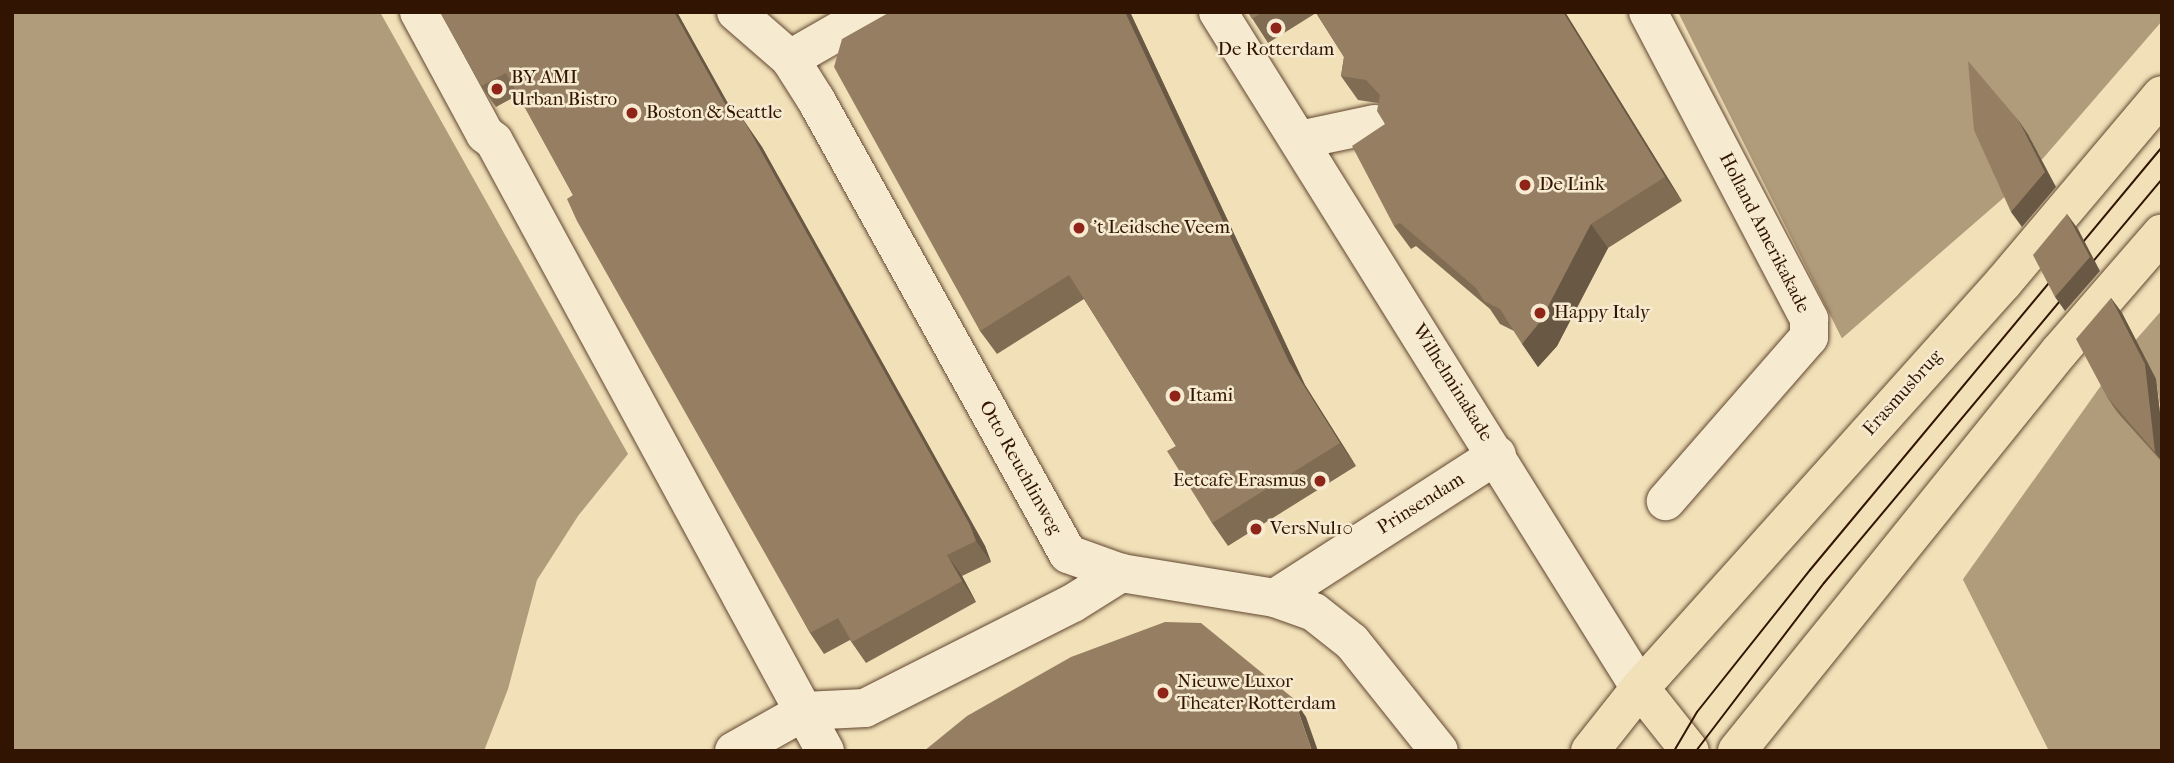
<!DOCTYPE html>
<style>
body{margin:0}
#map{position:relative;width:2174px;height:763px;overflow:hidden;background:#f1e0b8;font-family:"IM FELL French Canon",serif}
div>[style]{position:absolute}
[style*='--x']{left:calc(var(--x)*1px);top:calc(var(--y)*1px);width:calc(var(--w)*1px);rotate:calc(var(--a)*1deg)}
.water>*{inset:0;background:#b09b7a}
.pier>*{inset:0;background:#f1e0b8}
.roads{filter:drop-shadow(0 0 2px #624730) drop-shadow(0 0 2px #624730)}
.minor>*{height:38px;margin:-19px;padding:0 19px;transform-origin:19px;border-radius:19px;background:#f6ebd1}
.major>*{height:38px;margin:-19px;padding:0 19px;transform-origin:19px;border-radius:19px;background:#f1e0b8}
.tram>*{height:2px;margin:-1px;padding:0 1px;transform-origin:1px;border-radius:1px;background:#321403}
.wall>*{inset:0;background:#806c53}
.shaded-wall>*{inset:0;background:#685844}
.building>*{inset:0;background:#957e61}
.dots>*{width:19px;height:19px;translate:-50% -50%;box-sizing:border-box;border:4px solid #f6ebd1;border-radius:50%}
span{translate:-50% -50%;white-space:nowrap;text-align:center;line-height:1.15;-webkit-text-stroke:5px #f6ebd1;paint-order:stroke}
.poi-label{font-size:19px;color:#321403}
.left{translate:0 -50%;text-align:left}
.right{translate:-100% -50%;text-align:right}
.street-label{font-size:19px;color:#321403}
.frame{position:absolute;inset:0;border:14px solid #321403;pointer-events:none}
</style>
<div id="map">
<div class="water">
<i style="clip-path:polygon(12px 12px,380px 12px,628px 454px,578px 516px,537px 580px,508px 689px,484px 751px,12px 751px)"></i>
<i style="clip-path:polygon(1678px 12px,2162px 12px,2162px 420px,2156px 379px,2029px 136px,1995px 176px,2117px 412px,2162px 447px,2162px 751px,2049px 751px)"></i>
</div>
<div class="pier">
<i style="clip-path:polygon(2162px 21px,2162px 310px,2133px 343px,2039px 163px)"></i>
<i style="clip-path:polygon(2008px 194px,2105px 380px,1961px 582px,1840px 340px)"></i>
</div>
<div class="roads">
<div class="minor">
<i style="--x:419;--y:12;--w:139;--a:61.6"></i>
<i style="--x:485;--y:134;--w:11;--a:38"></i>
<i style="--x:494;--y:141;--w:694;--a:61.51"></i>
<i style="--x:736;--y:12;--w:72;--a:41"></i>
<i style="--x:790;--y:59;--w:49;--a:57.6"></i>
<i style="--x:816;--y:100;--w:519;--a:60.97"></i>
<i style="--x:1068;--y:554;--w:56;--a:19.7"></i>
<i style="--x:1121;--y:573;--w:156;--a:9.2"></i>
<i style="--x:1275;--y:598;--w:41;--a:19.7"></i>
<i style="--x:1314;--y:612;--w:48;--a:38.3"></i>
<i style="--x:1352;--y:642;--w:139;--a:51.4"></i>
<i style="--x:1218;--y:12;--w:797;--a:58.03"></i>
<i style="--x:1648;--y:12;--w:347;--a:62.3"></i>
<i style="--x:1809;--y:319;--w:18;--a:90"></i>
<i style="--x:1809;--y:337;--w:218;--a:131.1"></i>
<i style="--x:790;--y:59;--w:95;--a:-29.8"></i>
<i style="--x:1299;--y:140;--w:78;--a:-11.9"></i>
<i style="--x:1275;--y:598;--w:264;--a:-32.8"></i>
<i style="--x:734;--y:751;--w:81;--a:-29.4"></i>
<i style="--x:805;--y:711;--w:60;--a:-2.9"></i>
<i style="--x:865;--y:708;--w:233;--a:-26.8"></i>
<i style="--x:1073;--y:603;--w:57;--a:-32"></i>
</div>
<div class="major">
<i style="--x:1640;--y:688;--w:80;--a:51.6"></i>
<i style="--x:1590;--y:751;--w:80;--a:-51.6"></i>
<i style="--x:1640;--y:688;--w:544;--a:-48.13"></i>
<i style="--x:2003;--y:283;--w:246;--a:-49.8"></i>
<i style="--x:1737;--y:751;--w:513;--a:-51.1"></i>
<i style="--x:2059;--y:352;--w:157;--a:-49.1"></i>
</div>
</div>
<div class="tram">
<i style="--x:1674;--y:751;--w:45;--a:-59.5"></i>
<i style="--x:1697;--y:712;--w:181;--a:-51.5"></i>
<i style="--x:1810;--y:570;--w:550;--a:-50.23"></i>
<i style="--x:1696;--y:751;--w:211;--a:-52.7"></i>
<i style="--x:1824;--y:583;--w:527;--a:-50.08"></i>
</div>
<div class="wall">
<i style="clip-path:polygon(440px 12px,677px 12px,730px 108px,748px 127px,762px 147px,985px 546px,991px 562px,962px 576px,976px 602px,866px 663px,850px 640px,824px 654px,810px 633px,573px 195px,518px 95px,496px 107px,481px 86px)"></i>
<i style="clip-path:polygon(890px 12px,1130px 12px,1305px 385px,1356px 466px,1228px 546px,1212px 523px,1176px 446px,1084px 299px,997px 354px,980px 331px)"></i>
<i style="clip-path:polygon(1248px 12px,1565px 12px,1682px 201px,1608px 248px,1557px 346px,1538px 367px,1514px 331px,1500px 324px,1490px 309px,1416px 246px,1411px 249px,1394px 226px,1385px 124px,1378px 103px,1358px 100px,1341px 76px,1344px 57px,1316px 13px,1268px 43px)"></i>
<i style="clip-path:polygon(2111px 298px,2122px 313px,2156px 379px,2162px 431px,2162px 462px,2117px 412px,2107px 397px)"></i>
</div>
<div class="shaded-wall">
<i style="clip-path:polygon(674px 12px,677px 12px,743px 130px,728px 109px)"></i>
<i style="clip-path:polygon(1125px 12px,1130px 12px,1305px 385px,1356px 466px,1340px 443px,1289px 362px)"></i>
<i style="clip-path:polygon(1563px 12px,1565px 12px,1682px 201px,1665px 177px)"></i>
<i style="clip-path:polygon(734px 106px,762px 147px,985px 546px,991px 562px,976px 541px)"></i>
<i style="clip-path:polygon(2019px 121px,2029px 136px,2056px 187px,2022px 227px,2011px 212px)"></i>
<i style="clip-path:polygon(2067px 214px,2078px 229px,2100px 271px,2065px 311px,2055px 297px)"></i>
<i style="clip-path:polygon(1591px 224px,1608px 248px,1557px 346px,1538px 367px,1522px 344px)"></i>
<i style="clip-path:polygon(2111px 298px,2122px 313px,2156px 379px,2162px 431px,2162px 461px,2155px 452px)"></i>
<i style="clip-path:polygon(947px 555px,962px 576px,976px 602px,962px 581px)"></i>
<i style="clip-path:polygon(1294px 699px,1306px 717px,1318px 751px,1312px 751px)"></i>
</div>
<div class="building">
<i style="clip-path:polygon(440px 12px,674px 12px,728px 109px,734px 106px,747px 126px,970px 525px,976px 541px,947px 555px,962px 581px,852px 642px,838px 618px,810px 633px,577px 221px,567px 199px,573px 195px,506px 73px,481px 86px)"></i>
<i style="clip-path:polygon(890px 12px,1125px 12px,1289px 362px,1340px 443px,1212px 523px,1167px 451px,1176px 446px,1069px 275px,980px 331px,834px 67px,842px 39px)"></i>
<i style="clip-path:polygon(1248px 12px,1263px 12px,1252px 19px)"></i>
<i style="clip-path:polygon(1316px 12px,1563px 12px,1665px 177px,1591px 224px,1540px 322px,1522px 344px,1500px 309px,1484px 301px,1476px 288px,1400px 223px,1394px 226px,1352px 146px,1385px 124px,1377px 111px,1380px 95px,1366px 80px,1341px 76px,1344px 57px)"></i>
<i style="clip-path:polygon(1968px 61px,2019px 121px,2045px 172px,2011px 212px,1974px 130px)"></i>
<i style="clip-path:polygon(2067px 214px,2090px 257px,2055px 297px,2033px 255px)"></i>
<i style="clip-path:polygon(2111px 298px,2145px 364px,2155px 452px,2107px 397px,2076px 339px)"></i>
<i style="clip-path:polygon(1165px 622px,1201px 623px,1294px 699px,1312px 751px,924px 751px,967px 716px,1071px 657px)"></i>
</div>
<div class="dots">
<i style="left:1276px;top:28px;background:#8f2418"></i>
<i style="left:497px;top:89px;background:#8f2418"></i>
<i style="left:632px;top:113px;background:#8f2418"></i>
<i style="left:1525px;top:185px;background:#8f2418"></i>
<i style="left:1079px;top:228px;background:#8f2418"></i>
<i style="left:1540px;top:313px;background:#8f2418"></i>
<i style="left:1175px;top:396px;background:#8f2418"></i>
<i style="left:1320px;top:481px;background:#8f2418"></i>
<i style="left:1256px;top:529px;background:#8f2418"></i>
<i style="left:1163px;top:693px;background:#8f2418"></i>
</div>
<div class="poi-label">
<span style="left:1276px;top:50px">De Rotterdam</span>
<span class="left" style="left:511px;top:89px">BY AMI<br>Urban Bistro</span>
<span class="left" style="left:646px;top:113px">Boston &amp; Seattle</span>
<span class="left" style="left:1539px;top:185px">De Link</span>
<span class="left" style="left:1093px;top:228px">'t Leidsche Veem</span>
<span class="left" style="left:1554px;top:313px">Happy Italy</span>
<span class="left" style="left:1189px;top:396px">Itami</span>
<span class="right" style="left:1306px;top:481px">Eetcafe Erasmus</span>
<span class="left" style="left:1270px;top:529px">VersNul10</span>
<span class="left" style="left:1177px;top:693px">Nieuwe Luxor<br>Theater Rotterdam</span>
</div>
<div class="street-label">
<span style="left:1764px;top:233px;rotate:63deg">Holland Amerikakade</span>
<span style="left:1452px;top:383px;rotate:58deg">Wilhelminakade</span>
<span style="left:1903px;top:393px;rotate:-48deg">Erasmusbrug</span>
<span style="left:1020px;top:468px;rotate:61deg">Otto Reuchlinweg</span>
<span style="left:1421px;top:504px;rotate:-32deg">Prinsendam</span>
</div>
<div class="frame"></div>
</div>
